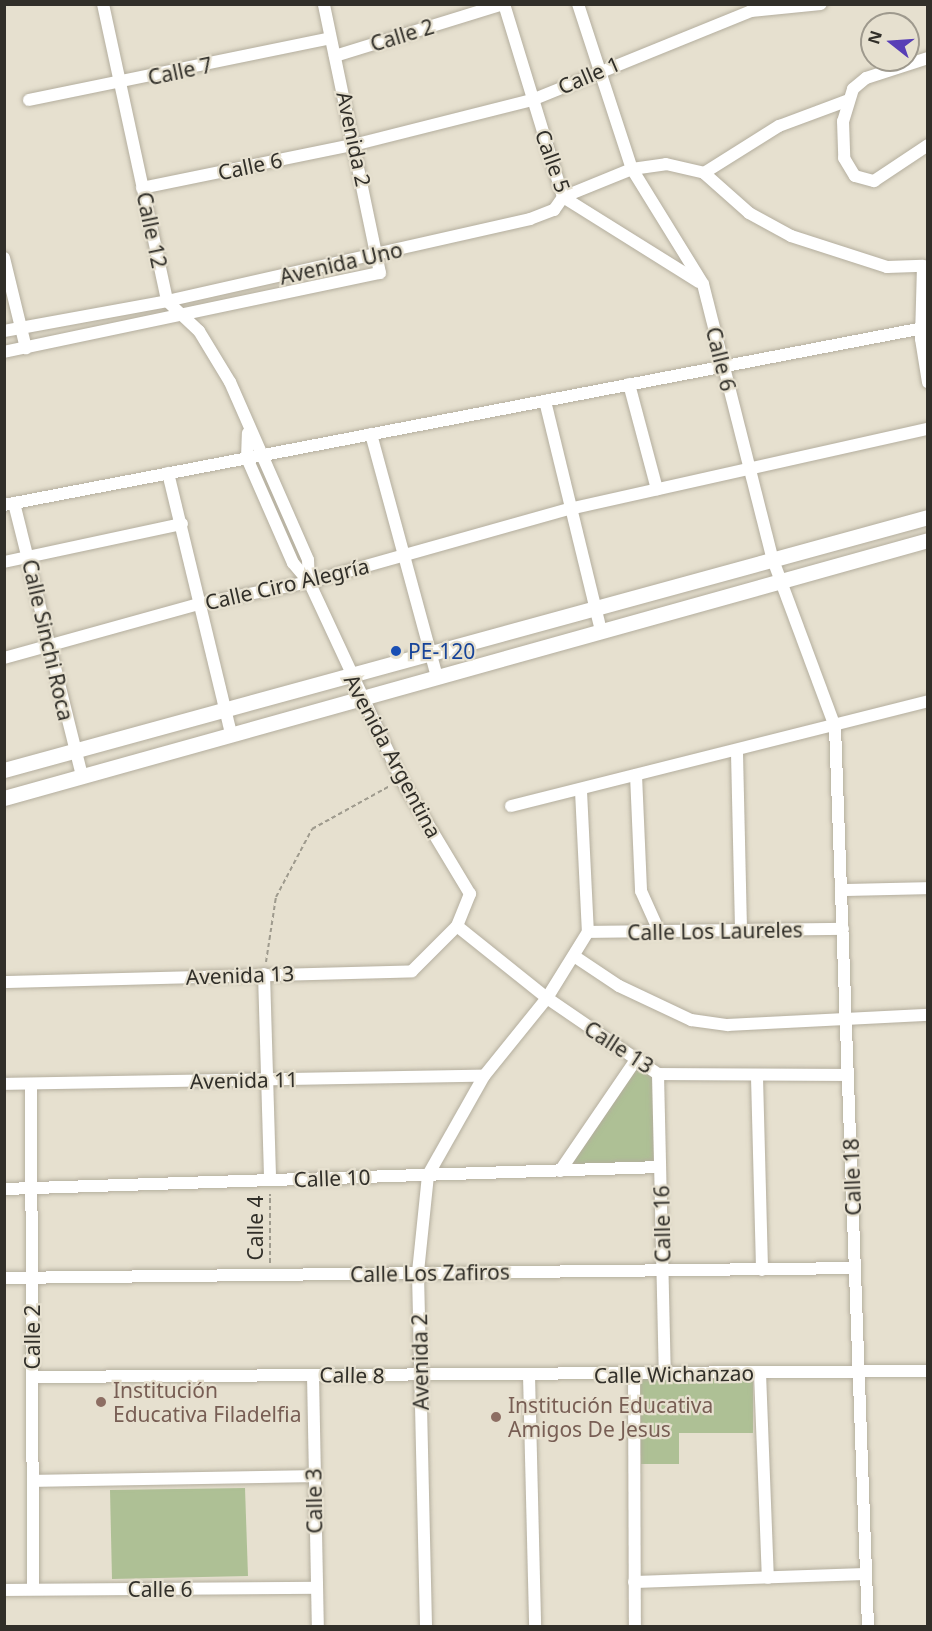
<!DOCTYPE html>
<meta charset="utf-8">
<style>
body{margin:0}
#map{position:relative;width:932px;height:1631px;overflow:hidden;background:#e6e0cf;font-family:"Noto Sans",sans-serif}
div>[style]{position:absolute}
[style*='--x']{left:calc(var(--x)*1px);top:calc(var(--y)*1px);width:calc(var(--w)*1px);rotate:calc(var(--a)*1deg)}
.green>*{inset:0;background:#aec095}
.path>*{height:2px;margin-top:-1px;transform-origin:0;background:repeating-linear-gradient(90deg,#9f9b8e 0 4.5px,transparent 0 7.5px)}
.roads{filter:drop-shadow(0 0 2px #b4ae9e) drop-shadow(0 0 2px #b4ae9e)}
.minor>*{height:12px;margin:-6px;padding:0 6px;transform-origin:6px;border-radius:6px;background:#fff}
.tertiary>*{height:15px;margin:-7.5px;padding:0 7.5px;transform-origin:7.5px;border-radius:7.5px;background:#fff}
.dots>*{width:16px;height:16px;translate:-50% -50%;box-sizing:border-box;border:3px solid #e6e0cf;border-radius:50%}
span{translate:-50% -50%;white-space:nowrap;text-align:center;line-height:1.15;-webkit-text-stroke:4.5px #e6e0cf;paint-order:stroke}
.street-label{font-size:21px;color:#312f29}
.transit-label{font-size:21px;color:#164399}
.left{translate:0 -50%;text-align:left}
.education-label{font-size:21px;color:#785e54}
.frame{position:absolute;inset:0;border:6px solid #312f29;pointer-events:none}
.north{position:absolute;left:860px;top:12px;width:60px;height:60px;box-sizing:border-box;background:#e6e0cf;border:2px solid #9e998d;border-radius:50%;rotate:287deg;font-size:16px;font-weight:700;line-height:24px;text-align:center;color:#312f29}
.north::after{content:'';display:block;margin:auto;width:21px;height:27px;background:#583eb6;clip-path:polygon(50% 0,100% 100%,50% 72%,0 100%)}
</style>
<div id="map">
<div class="green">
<i style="clip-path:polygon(635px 1061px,658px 1074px,660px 1167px,560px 1171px)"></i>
<i style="clip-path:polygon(753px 1378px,753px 1433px,679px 1433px,679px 1464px,641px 1464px,640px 1379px)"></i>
<i style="clip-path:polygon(245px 1488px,248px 1576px,112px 1579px,110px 1490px)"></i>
</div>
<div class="path">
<i style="--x:266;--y:962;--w:66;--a:-81.3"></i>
<i style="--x:276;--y:897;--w:77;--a:-62.1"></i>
<i style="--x:312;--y:829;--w:89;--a:-28.9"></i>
<i style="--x:270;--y:1263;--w:69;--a:-90"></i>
</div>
<div class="roads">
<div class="minor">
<i style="--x:103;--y:4;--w:304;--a:77.8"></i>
<i style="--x:167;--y:301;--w:44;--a:43.2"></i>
<i style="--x:199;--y:331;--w:60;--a:58.7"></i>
<i style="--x:230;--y:382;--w:194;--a:66.3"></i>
<i style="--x:308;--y:560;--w:22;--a:87"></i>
<i style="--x:504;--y:4;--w:202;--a:73"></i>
<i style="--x:563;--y:197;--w:160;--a:32"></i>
<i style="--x:578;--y:4;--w:174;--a:71.9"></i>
<i style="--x:632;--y:169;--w:135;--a:58.3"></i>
<i style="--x:703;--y:284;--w:285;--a:75.8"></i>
<i style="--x:773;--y:560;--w:178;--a:69.6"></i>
<i style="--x:835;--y:727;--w:900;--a:87.9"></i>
<i style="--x:335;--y:56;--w:176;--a:-17.2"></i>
<i style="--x:928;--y:58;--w:65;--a:162.1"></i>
<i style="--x:866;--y:78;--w:17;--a:140"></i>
<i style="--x:853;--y:89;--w:34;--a:107"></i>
<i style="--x:843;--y:121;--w:37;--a:88"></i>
<i style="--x:844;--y:158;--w:21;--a:59"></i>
<i style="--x:855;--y:176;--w:20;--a:15"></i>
<i style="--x:874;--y:181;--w:65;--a:-33.7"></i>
<i style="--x:29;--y:100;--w:307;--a:-11.6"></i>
<i style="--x:704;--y:173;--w:89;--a:-32.1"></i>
<i style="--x:779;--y:126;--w:72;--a:-20.5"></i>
<i style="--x:142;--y:188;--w:219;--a:-11.6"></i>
<i style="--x:357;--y:144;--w:180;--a:-14.1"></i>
<i style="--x:532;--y:100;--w:236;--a:-22.1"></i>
<i style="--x:751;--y:11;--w:70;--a:-5.7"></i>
<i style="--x:4;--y:258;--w:93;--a:76.3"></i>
<i style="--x:4;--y:331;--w:166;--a:-10.4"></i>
<i style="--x:167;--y:301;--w:372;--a:-12.7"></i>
<i style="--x:530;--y:219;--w:26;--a:-21"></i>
<i style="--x:554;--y:210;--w:16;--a:-55"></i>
<i style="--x:563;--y:197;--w:74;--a:-22.1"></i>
<i style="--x:632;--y:169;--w:34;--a:-8"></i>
<i style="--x:666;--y:164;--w:39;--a:13"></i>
<i style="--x:704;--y:173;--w:60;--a:41.6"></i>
<i style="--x:749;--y:213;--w:48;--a:28.7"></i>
<i style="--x:791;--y:236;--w:101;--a:17.9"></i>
<i style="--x:887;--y:267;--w:36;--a:-2"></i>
<i style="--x:923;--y:266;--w:73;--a:91.6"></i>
<i style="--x:921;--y:339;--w:44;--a:80.8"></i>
<i style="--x:4;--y:352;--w:384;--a:-11.9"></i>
<i style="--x:380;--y:273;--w:275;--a:-101.8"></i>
<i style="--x:629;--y:384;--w:109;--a:75.1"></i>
<i style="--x:545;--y:401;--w:237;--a:76.3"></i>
<i style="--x:371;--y:434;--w:252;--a:74.8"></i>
<i style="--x:168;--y:473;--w:268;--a:76.4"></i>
<i style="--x:14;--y:503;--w:281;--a:76"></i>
<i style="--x:4;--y:505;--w:941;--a:-10.9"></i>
<i style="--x:4;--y:562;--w:182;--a:-12.1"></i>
<i style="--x:4;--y:658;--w:202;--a:-15.5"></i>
<i style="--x:199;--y:604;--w:112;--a:-11.3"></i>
<i style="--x:309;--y:582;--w:270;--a:-15.7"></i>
<i style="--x:569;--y:509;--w:368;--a:-12.6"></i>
<i style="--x:737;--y:753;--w:178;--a:88.7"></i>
<i style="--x:636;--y:775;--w:116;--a:87.5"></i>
<i style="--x:641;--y:891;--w:44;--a:65.8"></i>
<i style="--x:581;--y:791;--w:141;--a:87.2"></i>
<i style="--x:511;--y:806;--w:430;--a:-14.1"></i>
<i style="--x:841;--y:890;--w:87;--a:-1.3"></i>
<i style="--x:457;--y:926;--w:115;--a:38.7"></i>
<i style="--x:547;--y:998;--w:135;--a:34.4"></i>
<i style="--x:658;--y:1074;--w:190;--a:0.3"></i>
<i style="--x:588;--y:932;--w:255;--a:-0.7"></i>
<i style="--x:574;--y:956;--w:54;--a:33.7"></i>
<i style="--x:619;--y:986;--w:80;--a:25.3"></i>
<i style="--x:691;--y:1020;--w:37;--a:8"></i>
<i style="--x:728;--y:1025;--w:200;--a:-2.9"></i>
<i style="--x:264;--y:974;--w:206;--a:88.3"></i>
<i style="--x:4;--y:982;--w:408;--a:-1.5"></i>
<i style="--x:412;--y:971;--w:64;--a:-45"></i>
<i style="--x:457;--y:926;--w:35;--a:-68"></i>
<i style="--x:470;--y:894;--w:134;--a:-121"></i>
<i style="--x:401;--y:779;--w:217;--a:-115"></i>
<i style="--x:309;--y:582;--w:25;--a:-130"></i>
<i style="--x:293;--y:563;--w:115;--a:-113.7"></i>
<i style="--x:247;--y:458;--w:25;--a:-88"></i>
<i style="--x:658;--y:1074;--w:300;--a:88.7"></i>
<i style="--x:757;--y:1077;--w:193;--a:88.5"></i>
<i style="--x:4;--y:1084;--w:480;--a:-1"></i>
<i style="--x:31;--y:1084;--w:505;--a:89.77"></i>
<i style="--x:560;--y:1171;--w:133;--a:-55.7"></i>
<i style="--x:4;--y:1189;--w:656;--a:-1.92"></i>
<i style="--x:4;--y:1278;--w:851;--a:-0.67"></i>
<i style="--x:760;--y:1373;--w:205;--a:87.8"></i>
<i style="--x:634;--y:1374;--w:252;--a:89.8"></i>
<i style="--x:313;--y:1375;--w:251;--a:88.9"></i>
<i style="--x:529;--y:1375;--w:251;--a:88.6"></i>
<i style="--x:32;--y:1377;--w:896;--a:-0.38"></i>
<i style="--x:33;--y:1481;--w:280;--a:-1"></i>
<i style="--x:634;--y:1582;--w:232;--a:-2"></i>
<i style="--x:4;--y:1590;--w:312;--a:-0.4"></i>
<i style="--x:426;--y:1626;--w:354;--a:-91.3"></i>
<i style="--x:418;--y:1272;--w:98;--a:-84.1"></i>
<i style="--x:428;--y:1175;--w:114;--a:-60.5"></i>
<i style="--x:484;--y:1076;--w:100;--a:-51.1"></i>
<i style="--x:547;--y:998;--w:78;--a:-58.2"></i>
</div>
<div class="tertiary">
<i style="--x:4;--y:770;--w:958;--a:-15.31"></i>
<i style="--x:4;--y:798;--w:959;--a:-15.6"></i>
</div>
</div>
<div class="dots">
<i style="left:396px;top:651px;background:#1a4fb4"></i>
<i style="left:101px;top:1402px;background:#8d6e63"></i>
<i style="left:496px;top:1417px;background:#8d6e63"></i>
</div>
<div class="street-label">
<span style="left:402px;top:35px;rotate:-17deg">Calle 2</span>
<span style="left:180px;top:71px;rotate:-12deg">Calle 7</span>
<span style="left:589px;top:75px;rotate:-23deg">Calle 1</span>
<span style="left:354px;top:139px;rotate:78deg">Avenida 2</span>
<span style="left:553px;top:161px;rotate:70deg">Calle 5</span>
<span style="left:250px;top:166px;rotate:-12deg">Calle 6</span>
<span style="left:152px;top:230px;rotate:78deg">Calle 12</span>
<span style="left:341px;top:263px;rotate:-13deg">Avenida Uno</span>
<span style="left:721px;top:359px;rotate:76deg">Calle 6</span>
<span style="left:287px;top:584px;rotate:-13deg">Calle Ciro Alegría</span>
<span style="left:48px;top:640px;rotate:77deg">Calle Sinchi Roca</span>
<span style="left:393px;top:756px;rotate:62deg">Avenida Argentina</span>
<span style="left:715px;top:931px;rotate:-1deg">Calle Los Laureles</span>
<span style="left:240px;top:975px;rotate:-2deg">Avenida 13</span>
<span style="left:619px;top:1047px;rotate:33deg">Calle 13</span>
<span style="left:244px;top:1080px;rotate:-1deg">Avenida 11</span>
<span style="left:852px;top:1177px;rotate:-92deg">Calle 18</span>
<span style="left:332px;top:1178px;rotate:-2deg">Calle 10</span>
<span style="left:662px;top:1224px;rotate:-91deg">Calle 16</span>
<span style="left:255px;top:1228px;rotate:-90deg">Calle 4</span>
<span style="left:430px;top:1273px;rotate:-1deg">Calle Los Zafiros</span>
<span style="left:32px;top:1337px;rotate:-90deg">Calle 2</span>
<span style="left:420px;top:1362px;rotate:-91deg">Avenida 2</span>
<span style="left:674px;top:1374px;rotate:-1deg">Calle Wichanzao</span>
<span style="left:352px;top:1375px;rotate:1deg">Calle 8</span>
<span style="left:314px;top:1501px;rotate:-91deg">Calle 3</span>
<span style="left:160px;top:1589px">Calle 6</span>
</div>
<div class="transit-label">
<span class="left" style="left:408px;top:651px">PE-120</span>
</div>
<div class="education-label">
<span class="left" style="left:113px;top:1402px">Institución<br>Educativa Filadelfia</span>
<span class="left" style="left:508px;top:1417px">Institución Educativa<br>Amigos De Jesus</span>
</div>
<div class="frame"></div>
<div class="north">N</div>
</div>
